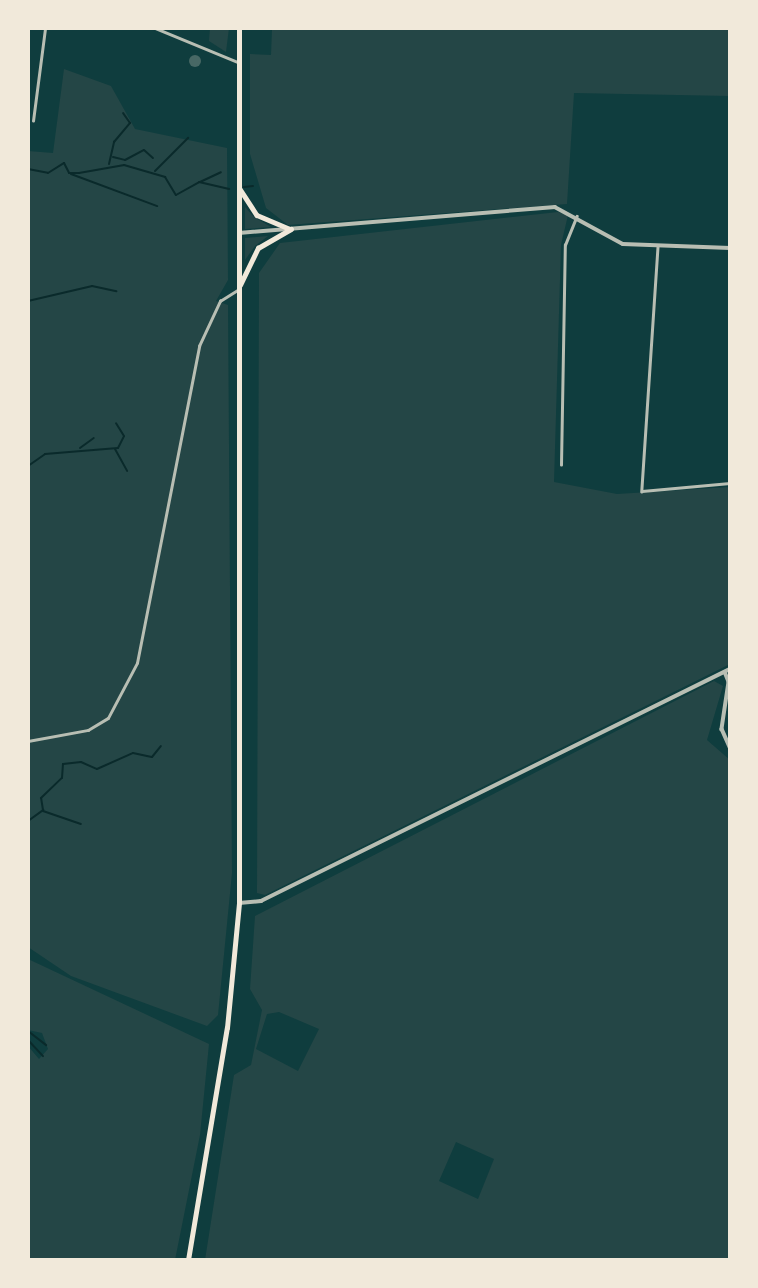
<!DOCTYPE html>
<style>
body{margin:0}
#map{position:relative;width:758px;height:1288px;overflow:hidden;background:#0f3d3e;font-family:Lato,sans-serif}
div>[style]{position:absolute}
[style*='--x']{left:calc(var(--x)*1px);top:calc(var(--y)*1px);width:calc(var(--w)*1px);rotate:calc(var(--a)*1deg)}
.green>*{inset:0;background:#244646}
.stream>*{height:2px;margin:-1px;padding:0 1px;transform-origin:1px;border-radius:1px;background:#0a2a2b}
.building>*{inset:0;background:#486865}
.round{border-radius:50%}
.minor>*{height:2.5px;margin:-1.25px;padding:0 1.25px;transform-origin:1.25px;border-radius:1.25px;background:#b8beb3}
.tertiary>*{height:3.5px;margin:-1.75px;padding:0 1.75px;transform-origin:1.75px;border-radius:1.75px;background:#b8beb3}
.primary>*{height:4.5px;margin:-2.25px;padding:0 2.25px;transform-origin:2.25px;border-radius:2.25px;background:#f1e9da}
span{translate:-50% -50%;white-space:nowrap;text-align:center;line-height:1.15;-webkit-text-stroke:5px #f1e9da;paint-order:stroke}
.frame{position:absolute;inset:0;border:30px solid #f1e9da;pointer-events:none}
</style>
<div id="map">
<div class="green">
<i style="clip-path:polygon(210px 28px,229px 28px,226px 52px,209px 41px)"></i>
<i style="clip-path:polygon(730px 28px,730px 96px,574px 93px,567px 204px,288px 225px,266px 208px,250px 154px,250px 54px,271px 55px,272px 29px)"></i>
<i style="clip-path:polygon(64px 69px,111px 86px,135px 129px,227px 148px,228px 280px,216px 301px,228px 305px,232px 873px,218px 1015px,207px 1026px,71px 976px,28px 947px,28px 151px,53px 153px)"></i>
<i style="clip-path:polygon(245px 207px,254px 217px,271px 227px,245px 229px)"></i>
<i style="clip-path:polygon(558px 212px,568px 215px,561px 245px,554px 482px,617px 494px,730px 487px,730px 664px,265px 895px,257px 893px,259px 273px,280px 243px)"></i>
<i style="clip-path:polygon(268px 236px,255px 246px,245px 260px,245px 238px)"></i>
<i style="clip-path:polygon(evenodd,714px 681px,723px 686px,707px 740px,730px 760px,730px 1260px,205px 1260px,234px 1075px,251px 1065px,262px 1010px,250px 989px,255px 916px,714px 681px,279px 1012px,319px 1029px,298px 1071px,256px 1049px,267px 1014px,279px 1012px,714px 681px,456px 1142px,494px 1159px,478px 1199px,439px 1181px,456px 1142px)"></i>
<i style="clip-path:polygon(28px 959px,209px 1044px,200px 1135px,175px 1260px,28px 1260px,28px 1046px,39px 1059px,48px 1049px,42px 1033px,28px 1030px)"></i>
</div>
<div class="stream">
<i style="--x:113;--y:157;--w:12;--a:14"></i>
<i style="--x:125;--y:160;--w:21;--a:-28"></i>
<i style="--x:144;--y:150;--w:12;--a:42"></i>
<i style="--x:109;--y:164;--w:23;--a:-77"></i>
<i style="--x:114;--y:142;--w:25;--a:-50"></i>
<i style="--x:130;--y:123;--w:12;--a:-125"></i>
<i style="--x:28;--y:169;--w:20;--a:11"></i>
<i style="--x:48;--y:173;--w:19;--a:-32"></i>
<i style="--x:64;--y:163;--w:11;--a:63"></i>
<i style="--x:69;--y:173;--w:10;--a:0"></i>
<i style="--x:79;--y:173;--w:46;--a:-10.1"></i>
<i style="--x:124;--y:165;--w:43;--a:16.3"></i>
<i style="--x:165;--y:177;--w:21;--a:59"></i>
<i style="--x:176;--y:195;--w:26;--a:-29"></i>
<i style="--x:199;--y:182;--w:31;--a:13"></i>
<i style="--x:155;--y:171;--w:47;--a:-45"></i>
<i style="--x:71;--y:174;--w:92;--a:20.4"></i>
<i style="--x:200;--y:182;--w:23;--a:-25"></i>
<i style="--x:244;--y:187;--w:9;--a:-6"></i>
<i style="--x:28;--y:301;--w:66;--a:-13.2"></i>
<i style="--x:92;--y:286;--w:25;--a:12"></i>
<i style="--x:80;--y:448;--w:17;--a:-36"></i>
<i style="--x:115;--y:449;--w:25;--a:61"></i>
<i style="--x:28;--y:466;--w:21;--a:-35"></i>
<i style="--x:45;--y:454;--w:73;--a:-4.7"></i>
<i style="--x:118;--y:448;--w:13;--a:-63"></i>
<i style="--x:124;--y:436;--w:15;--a:-122"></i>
<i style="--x:43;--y:811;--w:40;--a:18.9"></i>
<i style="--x:28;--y:821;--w:19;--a:-36"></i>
<i style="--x:43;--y:810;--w:12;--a:-99"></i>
<i style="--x:41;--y:798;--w:29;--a:-44"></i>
<i style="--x:62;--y:778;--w:14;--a:-86"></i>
<i style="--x:63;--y:764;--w:18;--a:-6"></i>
<i style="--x:81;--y:762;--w:17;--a:24"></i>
<i style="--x:97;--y:769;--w:39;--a:-24"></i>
<i style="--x:133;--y:753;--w:19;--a:12"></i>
<i style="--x:152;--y:757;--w:14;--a:-51"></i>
<i style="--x:28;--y:1031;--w:23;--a:38"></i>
<i style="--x:28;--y:1040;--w:22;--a:47"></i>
</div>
<div class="building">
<i class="round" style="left:189px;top:55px;width:12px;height:12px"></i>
</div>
<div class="minor">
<i style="--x:155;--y:28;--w:90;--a:22.3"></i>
<i style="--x:33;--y:121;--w:94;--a:-82.6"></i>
<i style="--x:658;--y:247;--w:245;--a:93.8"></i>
<i style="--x:642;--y:491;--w:88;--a:-5.2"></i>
<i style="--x:561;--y:465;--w:220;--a:-89"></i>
<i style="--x:565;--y:245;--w:31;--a:-68"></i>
<i style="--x:28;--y:741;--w:61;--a:-10.4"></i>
<i style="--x:88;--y:730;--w:23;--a:-31"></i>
<i style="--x:108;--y:718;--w:62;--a:-62.2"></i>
<i style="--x:137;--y:663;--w:323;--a:-78.9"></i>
<i style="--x:199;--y:346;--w:50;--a:-65"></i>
<i style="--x:220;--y:301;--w:22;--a:-32"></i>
</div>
<div class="tertiary">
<i style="--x:239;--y:233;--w:317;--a:-4.7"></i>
<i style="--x:555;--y:207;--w:77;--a:28.6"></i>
<i style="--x:623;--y:244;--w:107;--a:2.1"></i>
<i style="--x:725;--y:672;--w:11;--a:68"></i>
<i style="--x:729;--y:682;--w:48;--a:98.5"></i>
<i style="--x:722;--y:729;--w:20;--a:66"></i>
<i style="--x:239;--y:903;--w:22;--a:-5"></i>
<i style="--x:261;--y:901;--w:523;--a:-26.32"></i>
</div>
<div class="primary">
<i style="--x:240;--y:189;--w:31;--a:57"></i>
<i style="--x:257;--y:215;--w:36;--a:23"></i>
<i style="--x:240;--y:285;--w:41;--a:-64.1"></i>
<i style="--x:258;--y:248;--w:38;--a:-30"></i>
<i style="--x:188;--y:1260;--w:235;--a:-80.5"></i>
<i style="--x:227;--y:1028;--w:126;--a:-84.5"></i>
<i style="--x:239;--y:903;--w:875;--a:-90"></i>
</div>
<div class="frame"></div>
</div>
